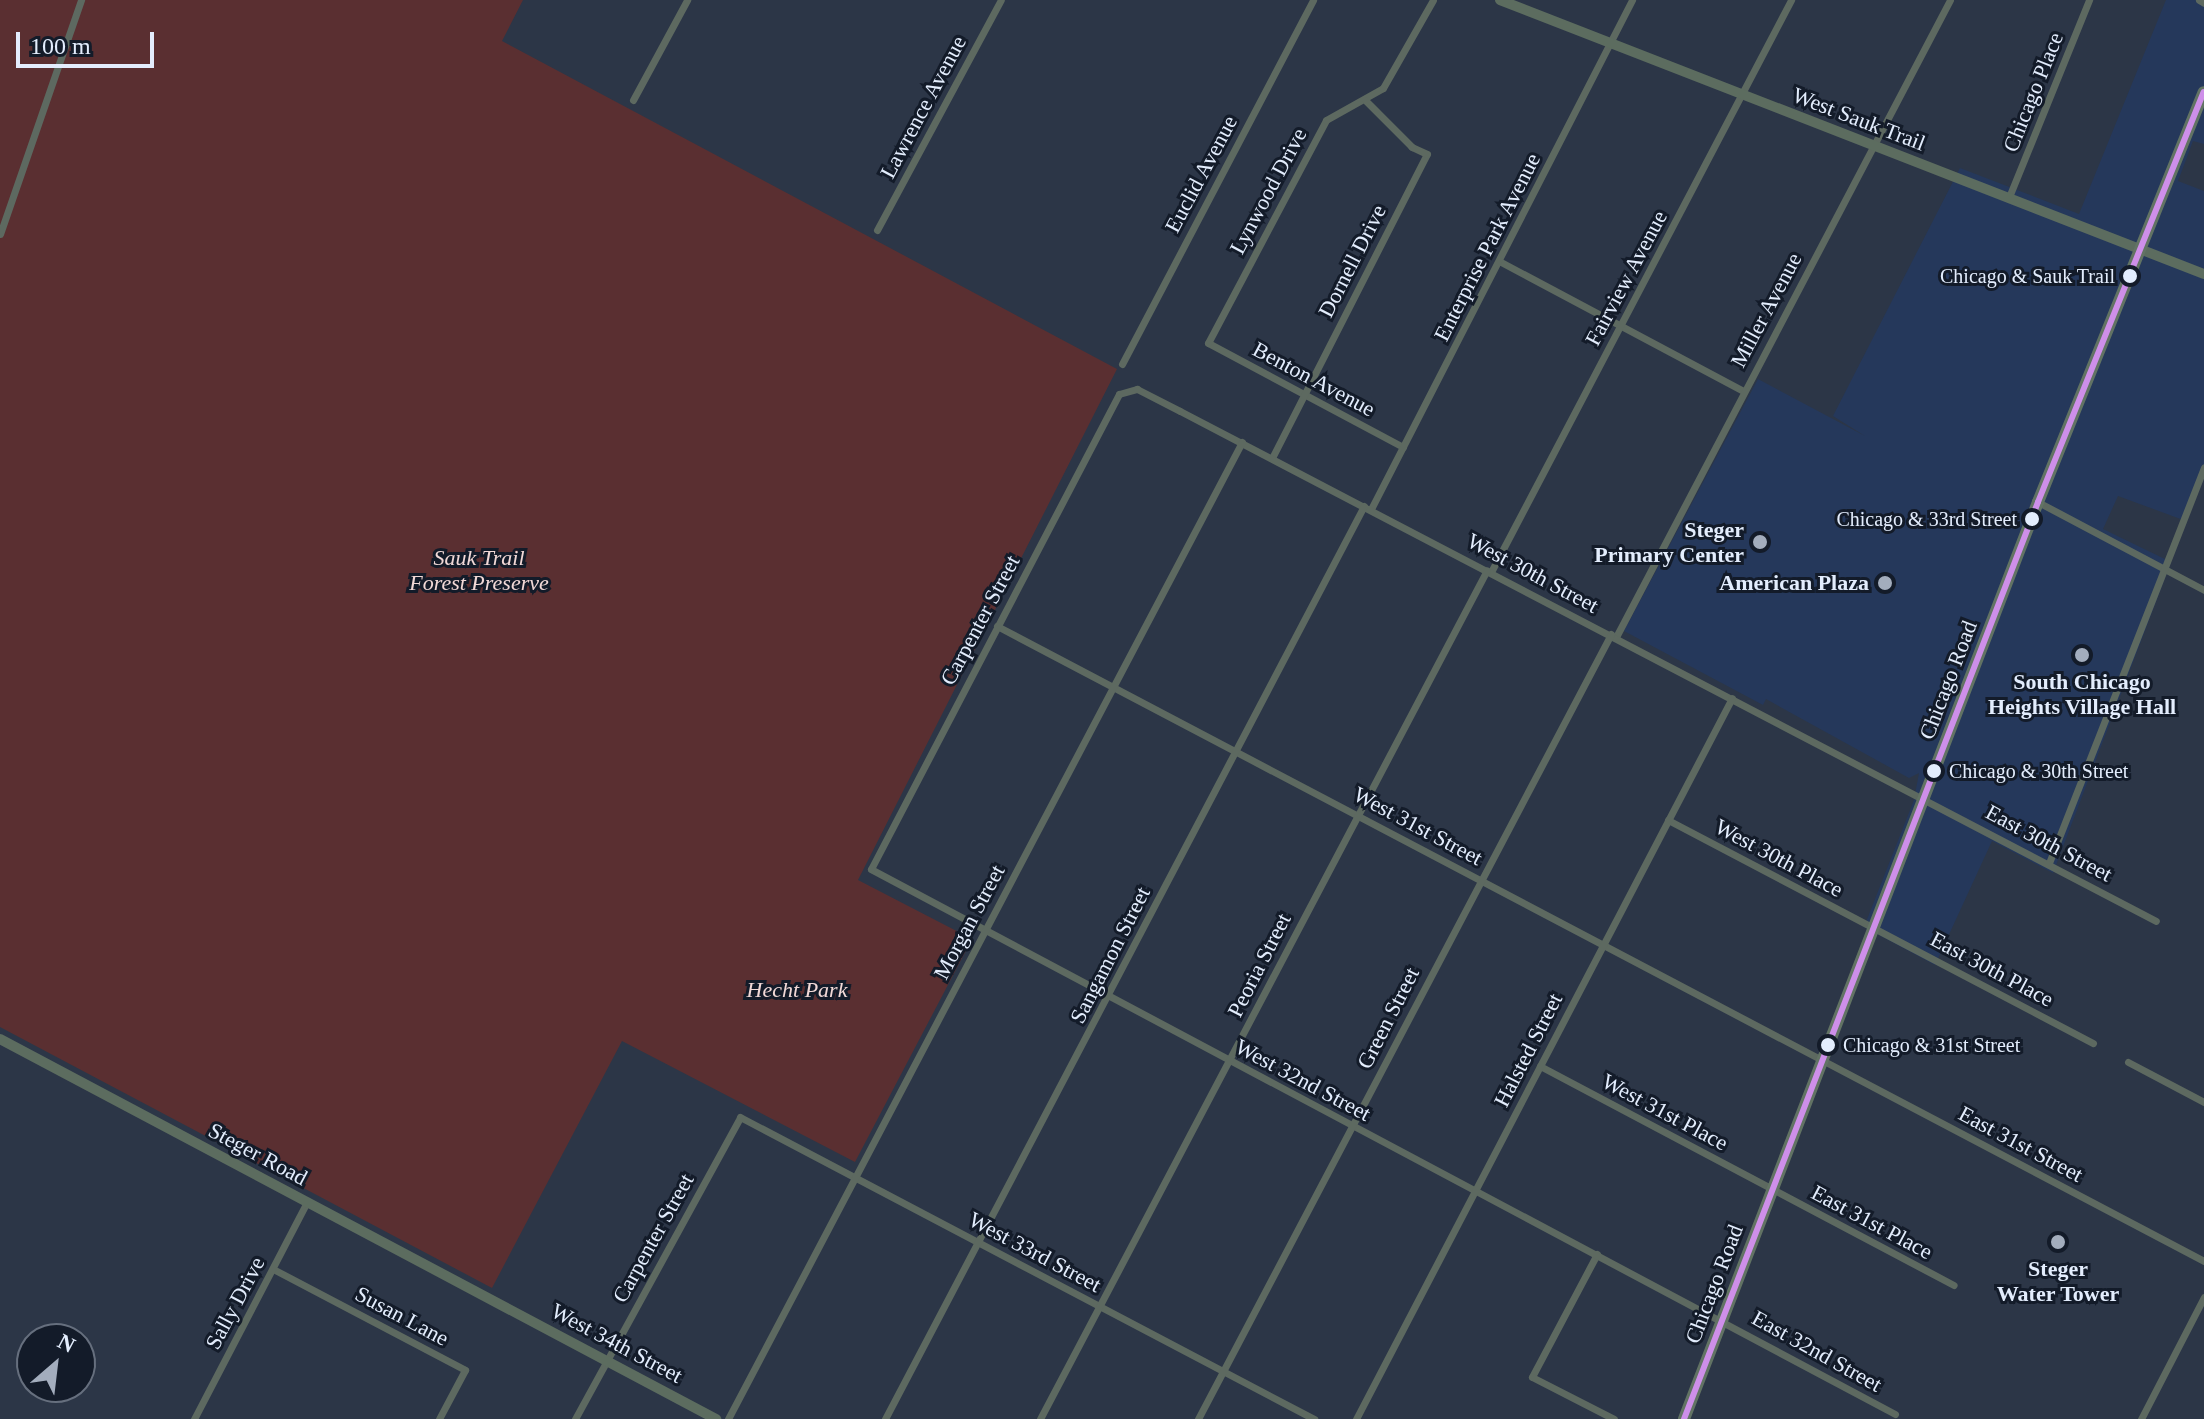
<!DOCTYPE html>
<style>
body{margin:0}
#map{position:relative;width:2204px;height:1419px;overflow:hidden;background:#2c3647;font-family:"Times New Roman",serif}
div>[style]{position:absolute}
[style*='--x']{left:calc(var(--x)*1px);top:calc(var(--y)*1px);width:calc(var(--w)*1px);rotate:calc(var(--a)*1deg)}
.built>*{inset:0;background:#25385b}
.green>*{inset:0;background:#5a2f31}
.street>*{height:7px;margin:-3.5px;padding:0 3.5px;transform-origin:3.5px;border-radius:3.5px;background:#5d6960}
.secondary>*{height:10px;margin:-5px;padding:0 5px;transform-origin:5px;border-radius:5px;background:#5c6c5f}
.primary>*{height:12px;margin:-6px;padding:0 6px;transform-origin:6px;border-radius:6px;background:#627364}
.bus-1>*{height:6px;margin:-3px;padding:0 3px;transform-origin:3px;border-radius:3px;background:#ce8fe9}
.dots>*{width:22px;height:22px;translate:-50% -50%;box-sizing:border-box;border:4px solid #131b29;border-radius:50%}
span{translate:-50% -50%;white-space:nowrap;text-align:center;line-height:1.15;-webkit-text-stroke:6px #131b29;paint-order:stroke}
.bus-label{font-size:20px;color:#e3edfd}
.right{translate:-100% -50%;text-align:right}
.left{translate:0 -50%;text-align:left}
.street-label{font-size:22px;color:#e3edfd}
.poi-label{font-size:22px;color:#e3edfd;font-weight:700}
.park-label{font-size:22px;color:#f2d9d7;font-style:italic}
.north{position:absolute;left:16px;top:1323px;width:80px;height:80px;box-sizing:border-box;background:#131b29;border:2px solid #666f7e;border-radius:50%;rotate:28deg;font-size:22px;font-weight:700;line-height:32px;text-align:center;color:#e3edfd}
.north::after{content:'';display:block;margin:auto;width:28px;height:36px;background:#a3adbd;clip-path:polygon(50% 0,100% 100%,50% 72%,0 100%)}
.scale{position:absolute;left:16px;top:32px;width:138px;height:36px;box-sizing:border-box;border:4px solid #e3edfd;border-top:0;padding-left:10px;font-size:24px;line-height:28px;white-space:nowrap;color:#e3edfd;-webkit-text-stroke:6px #131b29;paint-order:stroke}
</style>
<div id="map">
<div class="built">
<i style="clip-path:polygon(2166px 0,2204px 0,2204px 144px,2193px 141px,2178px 181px,2204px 191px,2204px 477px,2186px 521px,2118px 496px,2103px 529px,2171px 562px,2053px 873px,1992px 841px,1935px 965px,1864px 927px,1914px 800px,1919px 773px,1909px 778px,1766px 699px,1763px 705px,1624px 631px,1758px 379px,1865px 436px,1833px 416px,1960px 168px,2079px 214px)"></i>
</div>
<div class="green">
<i style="clip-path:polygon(0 0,523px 0,502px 41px,1117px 369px,858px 880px,972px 939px,855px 1162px,622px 1041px,492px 1288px,0 1027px)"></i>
</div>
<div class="street">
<i style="--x:2199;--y:0;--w:6;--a:31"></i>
<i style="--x:633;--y:100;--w:114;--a:-61.6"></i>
<i style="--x:2009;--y:197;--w:213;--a:-67.9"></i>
<i style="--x:877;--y:230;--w:261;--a:-61.7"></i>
<i style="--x:0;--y:234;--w:248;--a:-70.9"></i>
<i style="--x:1499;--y:261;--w:277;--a:28"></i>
<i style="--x:1122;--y:364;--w:411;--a:-62.3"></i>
<i style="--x:1403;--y:447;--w:221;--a:-151.9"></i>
<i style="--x:1208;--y:343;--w:252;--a:-62.1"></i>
<i style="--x:1326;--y:120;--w:65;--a:-29.3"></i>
<i style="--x:1383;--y:88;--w:101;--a:-60.4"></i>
<i style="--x:1272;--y:458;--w:341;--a:-63"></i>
<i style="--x:1427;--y:154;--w:17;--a:-155"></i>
<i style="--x:1412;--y:147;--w:65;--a:-135"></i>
<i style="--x:2038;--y:502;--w:188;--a:27.9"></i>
<i style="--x:1371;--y:509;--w:572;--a:-62.85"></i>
<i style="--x:1491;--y:572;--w:646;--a:-62.32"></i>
<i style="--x:997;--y:626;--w:1364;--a:27.75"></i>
<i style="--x:1616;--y:637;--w:719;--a:-62.33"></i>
<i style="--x:1668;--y:820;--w:480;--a:27.7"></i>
<i style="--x:2049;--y:863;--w:425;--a:-68.6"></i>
<i style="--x:2128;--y:1062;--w:86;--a:27.8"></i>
<i style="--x:1540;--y:1066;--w:468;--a:27.9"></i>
<i style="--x:1597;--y:1254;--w:139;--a:117.9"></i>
<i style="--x:1532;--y:1377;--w:92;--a:27.1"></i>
<i style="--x:273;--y:1269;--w:217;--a:27.7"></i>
<i style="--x:465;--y:1370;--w:55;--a:118"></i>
<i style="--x:1895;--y:1414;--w:1160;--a:-151.98"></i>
<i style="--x:871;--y:869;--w:536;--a:-62.43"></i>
<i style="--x:1119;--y:394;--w:19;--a:-16"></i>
<i style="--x:1137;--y:389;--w:48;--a:27.1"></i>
<i style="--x:1180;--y:411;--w:1101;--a:27.59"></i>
<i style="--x:194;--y:1419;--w:245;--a:-62.5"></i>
<i style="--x:575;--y:1419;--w:344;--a:-61.3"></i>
<i style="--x:740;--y:1117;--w:649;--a:27.75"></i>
<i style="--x:728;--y:1419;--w:1104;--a:-62.25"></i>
<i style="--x:885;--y:1419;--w:1031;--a:-62.32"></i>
<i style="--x:1040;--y:1419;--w:959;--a:-62.23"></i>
<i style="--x:1198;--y:1419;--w:887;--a:-62.25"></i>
<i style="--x:1356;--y:1419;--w:813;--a:-62.46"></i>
<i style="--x:2141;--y:1419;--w:137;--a:-62.7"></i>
</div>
<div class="secondary">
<i style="--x:1500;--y:0;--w:755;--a:21.27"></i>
<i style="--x:0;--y:1039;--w:811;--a:27.96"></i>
</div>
<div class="primary">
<i style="--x:1684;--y:1419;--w:983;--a:-68.89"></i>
<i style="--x:2038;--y:502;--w:442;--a:-68"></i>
</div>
<div class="bus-1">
<i style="--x:1684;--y:1419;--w:983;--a:-68.89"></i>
<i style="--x:2038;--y:502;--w:442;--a:-68"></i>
</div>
<div class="dots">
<i style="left:2130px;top:276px;background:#e3edfd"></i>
<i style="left:2032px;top:519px;background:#e3edfd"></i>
<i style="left:1760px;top:542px;background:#a3adbd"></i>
<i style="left:1885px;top:583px;background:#a3adbd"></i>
<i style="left:2082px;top:655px;background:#a3adbd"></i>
<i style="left:1934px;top:771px;background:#e3edfd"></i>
<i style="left:1828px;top:1045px;background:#e3edfd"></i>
<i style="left:2058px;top:1242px;background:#a3adbd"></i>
</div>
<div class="bus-label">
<span class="right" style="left:2115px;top:276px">Chicago &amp; Sauk Trail</span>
<span class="right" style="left:2017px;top:519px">Chicago &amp; 33rd Street</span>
<span class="left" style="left:1949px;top:771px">Chicago &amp; 30th Street</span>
<span class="left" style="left:1843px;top:1045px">Chicago &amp; 31st Street</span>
</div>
<div class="street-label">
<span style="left:2033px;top:92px;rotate:-68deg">Chicago Place</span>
<span style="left:923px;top:107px;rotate:-62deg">Lawrence Avenue</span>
<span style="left:1859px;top:119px;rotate:21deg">West Sauk Trail</span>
<span style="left:1201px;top:174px;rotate:-62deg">Euclid Avenue</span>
<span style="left:1268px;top:191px;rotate:-62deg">Lynwood Drive</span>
<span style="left:1487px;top:247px;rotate:-63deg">Enterprise Park Avenue</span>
<span style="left:1352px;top:261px;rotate:-63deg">Dornell Drive</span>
<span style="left:1626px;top:278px;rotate:-62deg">Fairview Avenue</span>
<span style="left:1766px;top:310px;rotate:-62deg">Miller Avenue</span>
<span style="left:1314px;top:379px;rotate:28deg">Benton Avenue</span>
<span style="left:1533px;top:573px;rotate:28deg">West 30th Street</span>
<span style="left:980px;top:620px;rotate:-62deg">Carpenter Street</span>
<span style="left:1948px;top:680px;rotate:-69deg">Chicago Road</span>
<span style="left:1418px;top:826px;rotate:28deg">West 31st Street</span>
<span style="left:2049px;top:843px;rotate:28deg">East 30th Street</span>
<span style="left:1779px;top:858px;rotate:28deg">West 30th Place</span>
<span style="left:969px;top:922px;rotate:-62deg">Morgan Street</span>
<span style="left:1110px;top:955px;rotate:-63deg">Sangamon Street</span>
<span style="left:1259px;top:965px;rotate:-63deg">Peoria Street</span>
<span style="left:1992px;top:969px;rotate:28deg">East 30th Place</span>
<span style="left:1388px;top:1018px;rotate:-63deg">Green Street</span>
<span style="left:1528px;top:1050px;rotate:-63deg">Halsted Street</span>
<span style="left:1303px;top:1080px;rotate:28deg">West 32nd Street</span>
<span style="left:1665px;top:1112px;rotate:28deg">West 31st Place</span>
<span style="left:2021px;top:1144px;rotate:28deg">East 31st Street</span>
<span style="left:258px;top:1154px;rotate:28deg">Steger Road</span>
<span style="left:1872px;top:1222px;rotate:28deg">East 31st Place</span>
<span style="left:653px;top:1238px;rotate:-61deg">Carpenter Street</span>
<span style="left:1035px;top:1252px;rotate:28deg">West 33rd Street</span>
<span style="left:1714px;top:1284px;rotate:-69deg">Chicago Road</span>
<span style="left:235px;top:1303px;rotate:-62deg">Sally Drive</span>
<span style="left:402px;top:1316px;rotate:28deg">Susan Lane</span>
<span style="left:617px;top:1343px;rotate:28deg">West 34th Street</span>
<span style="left:1817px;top:1351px;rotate:29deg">East 32nd Street</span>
</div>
<div class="poi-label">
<span class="right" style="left:1744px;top:542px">Steger<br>Primary Center</span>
<span class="right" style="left:1869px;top:583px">American Plaza</span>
<span style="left:2082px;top:694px">South Chicago<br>Heights Village Hall</span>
<span style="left:2058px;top:1281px">Steger<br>Water Tower</span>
</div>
<div class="park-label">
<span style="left:479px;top:570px">Sauk Trail<br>Forest Preserve</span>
<span style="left:797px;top:990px">Hecht Park</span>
</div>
<div class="north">N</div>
<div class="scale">100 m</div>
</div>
